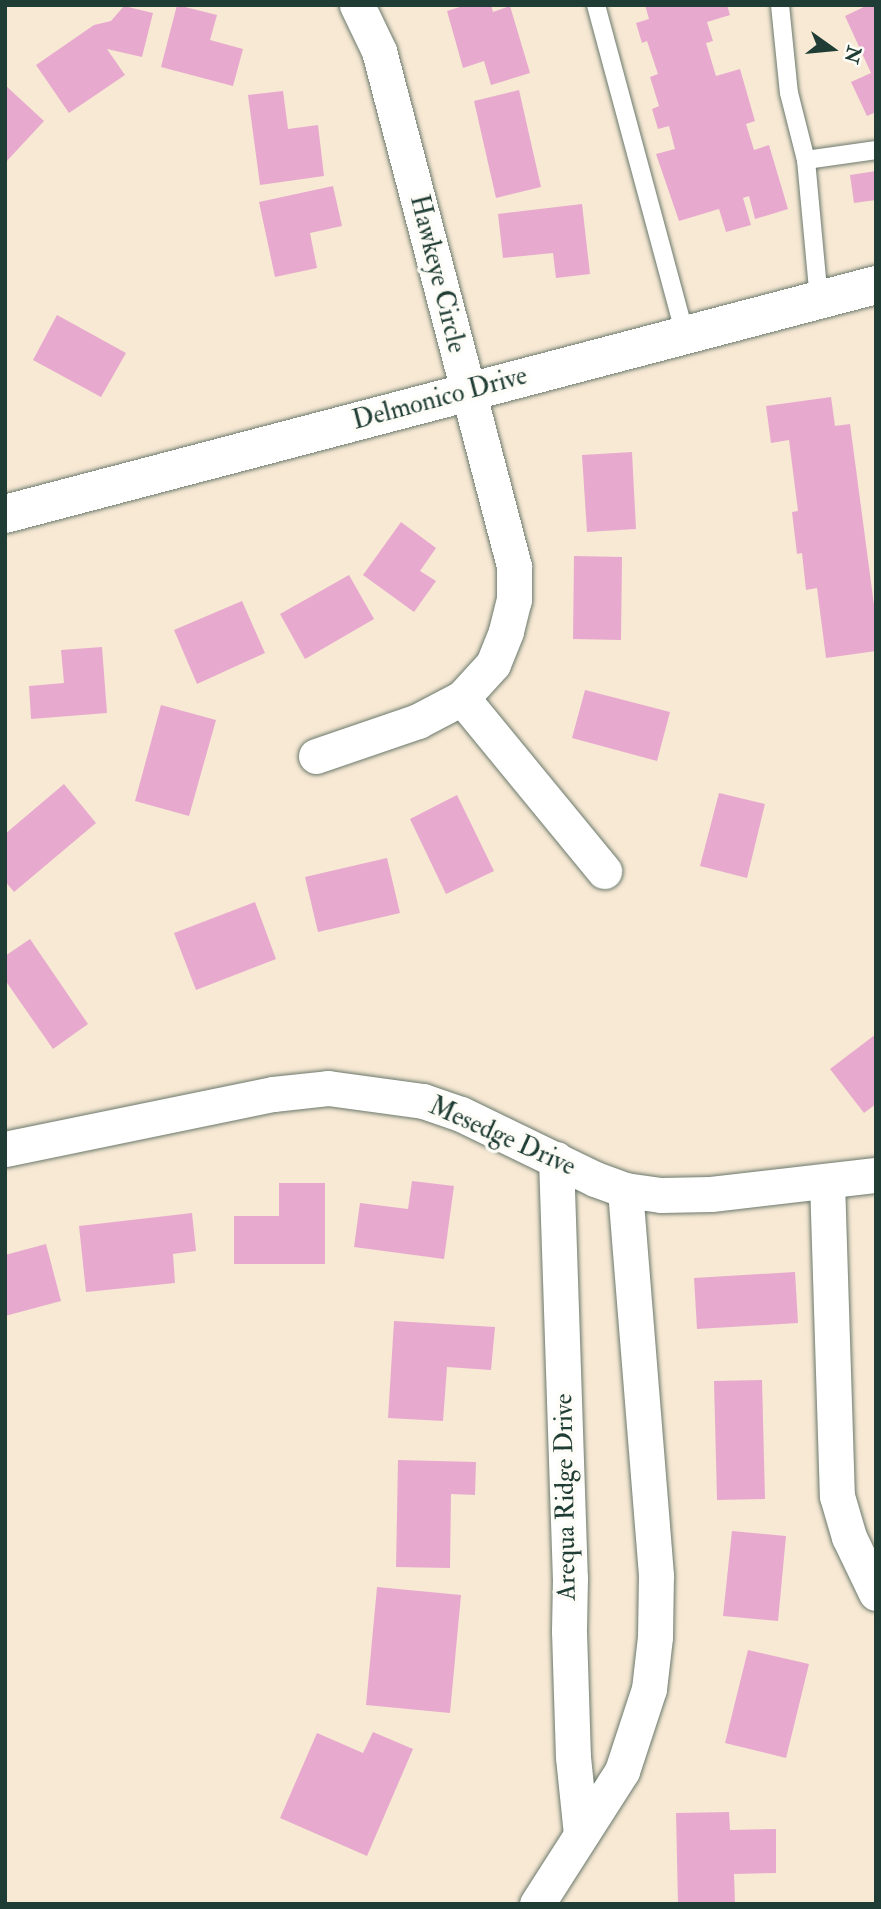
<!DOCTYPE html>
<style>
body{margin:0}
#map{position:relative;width:881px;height:1909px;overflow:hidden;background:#f7e9d4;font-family:"IM FELL Double Pica",serif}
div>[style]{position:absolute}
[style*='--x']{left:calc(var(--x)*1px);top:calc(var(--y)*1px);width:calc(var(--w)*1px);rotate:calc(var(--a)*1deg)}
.building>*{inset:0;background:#e7aace}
.roads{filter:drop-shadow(0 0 2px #6b796c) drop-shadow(0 0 2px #6b796c)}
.lane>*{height:18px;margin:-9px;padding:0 9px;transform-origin:9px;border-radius:9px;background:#fff}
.street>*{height:35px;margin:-17.5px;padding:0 17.5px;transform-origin:17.5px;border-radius:17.5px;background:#fff}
.secondary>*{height:38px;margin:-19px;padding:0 19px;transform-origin:19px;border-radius:19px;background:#fff}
span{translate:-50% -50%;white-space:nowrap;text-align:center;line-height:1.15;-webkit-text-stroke:7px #fdfcf7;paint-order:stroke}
.street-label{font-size:26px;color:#1f3d34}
.frame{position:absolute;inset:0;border:7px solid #1f3d34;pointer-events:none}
.north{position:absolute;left:797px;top:14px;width:70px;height:70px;-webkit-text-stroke:5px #fdfcf7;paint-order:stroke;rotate:105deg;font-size:19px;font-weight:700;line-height:28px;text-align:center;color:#1f3d34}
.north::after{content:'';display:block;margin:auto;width:24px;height:32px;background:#1f3d34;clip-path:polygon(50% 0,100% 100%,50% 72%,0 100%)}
</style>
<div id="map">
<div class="building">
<i style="clip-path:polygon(177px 5px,217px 15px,210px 40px,243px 49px,233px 86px,161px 67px)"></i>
<i style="clip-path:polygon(466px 5px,491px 5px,493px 12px,510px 6px,530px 73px,491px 85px,484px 61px,463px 68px,447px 11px)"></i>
<i style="clip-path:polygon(645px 5px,727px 5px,730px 15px,707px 22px,713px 41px,706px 43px,716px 76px,740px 69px,755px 121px,746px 124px,754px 150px,769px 145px,788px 209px,755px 219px,749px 196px,743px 198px,751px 225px,726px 232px,719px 209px,679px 221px,656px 154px,675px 149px,669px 126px,658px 129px,652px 109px,659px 106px,650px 77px,658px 74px,647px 41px,642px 43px,636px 23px,649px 19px)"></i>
<i style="clip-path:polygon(868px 5px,876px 5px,876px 112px,867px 116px,851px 82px,871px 73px,845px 16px)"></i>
<i style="clip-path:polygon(124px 6px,153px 13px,142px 57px,107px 49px,125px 75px,69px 113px,36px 65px,94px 25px,111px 21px)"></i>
<i style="clip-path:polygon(5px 85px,44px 121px,5px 163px)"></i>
<i style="clip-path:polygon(519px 90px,541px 187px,496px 198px,474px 101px)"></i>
<i style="clip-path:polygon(283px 91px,288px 129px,318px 125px,324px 176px,260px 185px,248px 95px)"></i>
<i style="clip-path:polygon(876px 171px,876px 200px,854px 203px,850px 175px)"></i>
<i style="clip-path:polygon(333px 186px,342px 226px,310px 233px,317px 268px,275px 277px,259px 202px)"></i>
<i style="clip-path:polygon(582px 204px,590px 274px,556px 278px,553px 253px,503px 258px,498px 214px)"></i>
<i style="clip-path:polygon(57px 315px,126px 353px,101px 397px,33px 360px)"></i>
<i style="clip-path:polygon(831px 397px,835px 426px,850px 424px,876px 620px,876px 651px,826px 658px,817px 588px,806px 590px,802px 553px,797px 554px,792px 512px,798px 511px,789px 440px,771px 443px,766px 406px)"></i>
<i style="clip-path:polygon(632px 452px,636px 529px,587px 532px,582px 455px)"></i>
<i style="clip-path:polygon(401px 522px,436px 548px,420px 571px,436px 581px,414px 612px,363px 575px)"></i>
<i style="clip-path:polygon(574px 556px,622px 557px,621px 640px,573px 639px)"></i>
<i style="clip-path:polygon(349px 575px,374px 619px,305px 659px,280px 614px)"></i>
<i style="clip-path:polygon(242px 601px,265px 653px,197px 684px,174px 630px)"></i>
<i style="clip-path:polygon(102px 647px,107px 713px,31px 719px,29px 686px,64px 683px,61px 650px)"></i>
<i style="clip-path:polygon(585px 690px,670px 712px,657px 761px,572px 738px)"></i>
<i style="clip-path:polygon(161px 705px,216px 720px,189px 816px,135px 801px)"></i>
<i style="clip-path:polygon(64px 784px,96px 823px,14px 892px,5px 881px,5px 834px)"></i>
<i style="clip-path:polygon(719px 793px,765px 804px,747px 878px,700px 866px)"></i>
<i style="clip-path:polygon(457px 795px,494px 871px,446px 894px,410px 819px)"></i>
<i style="clip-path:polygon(387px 858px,400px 913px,318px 932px,305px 877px)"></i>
<i style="clip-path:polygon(255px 902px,276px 959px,196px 990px,174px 933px)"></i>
<i style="clip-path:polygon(30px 939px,88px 1024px,53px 1049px,5px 980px,5px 956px)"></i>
<i style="clip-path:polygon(876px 1034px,876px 1104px,864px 1113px,830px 1069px)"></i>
<i style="clip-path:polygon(412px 1181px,454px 1186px,444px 1259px,354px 1247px,360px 1203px,408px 1209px)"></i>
<i style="clip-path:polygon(279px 1183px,325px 1183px,325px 1264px,234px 1264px,234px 1216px,279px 1216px)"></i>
<i style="clip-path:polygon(192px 1213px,196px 1251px,173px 1254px,175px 1283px,86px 1292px,79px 1226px)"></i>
<i style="clip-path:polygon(46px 1244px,61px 1301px,5px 1316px,5px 1255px)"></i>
<i style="clip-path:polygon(795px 1272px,798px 1323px,697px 1329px,694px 1278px)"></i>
<i style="clip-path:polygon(394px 1321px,495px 1327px,491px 1370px,447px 1367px,443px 1421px,388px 1418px)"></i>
<i style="clip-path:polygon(762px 1380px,765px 1499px,717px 1500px,714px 1381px)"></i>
<i style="clip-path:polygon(398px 1460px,476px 1462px,475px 1495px,451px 1494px,450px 1568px,396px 1567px)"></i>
<i style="clip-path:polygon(732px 1531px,786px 1536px,778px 1621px,723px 1616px)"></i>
<i style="clip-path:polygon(377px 1587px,461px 1595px,450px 1713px,366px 1705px)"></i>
<i style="clip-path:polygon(748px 1650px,809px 1664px,786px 1758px,725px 1743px)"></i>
<i style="clip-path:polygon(373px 1732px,413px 1749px,367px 1856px,280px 1818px,317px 1733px,363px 1753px)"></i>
<i style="clip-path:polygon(729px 1812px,730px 1830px,776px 1829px,776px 1873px,734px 1874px,735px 1904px,678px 1904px,676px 1813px)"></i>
</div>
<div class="roads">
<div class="lane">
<i style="--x:596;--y:5;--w:341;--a:74.9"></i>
<i style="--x:780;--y:5;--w:88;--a:84.2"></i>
<i style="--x:789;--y:93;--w:69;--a:75.8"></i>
<i style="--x:806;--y:160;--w:140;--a:84.7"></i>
<i style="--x:806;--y:160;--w:71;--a:-8.1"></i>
</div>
<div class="street">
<i style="--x:462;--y:698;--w:224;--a:50.6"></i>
<i style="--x:316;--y:756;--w:108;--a:-18.9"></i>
<i style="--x:418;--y:721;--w:50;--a:-27.6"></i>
<i style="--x:462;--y:698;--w:46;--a:-47.6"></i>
<i style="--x:493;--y:664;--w:35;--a:-68"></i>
<i style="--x:506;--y:631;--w:32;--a:-76"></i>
<i style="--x:514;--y:600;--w:34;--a:-90"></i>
<i style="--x:514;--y:566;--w:532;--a:-104.69"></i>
<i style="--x:379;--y:51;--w:51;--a:-115.6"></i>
<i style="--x:5;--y:1149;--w:274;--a:-11.6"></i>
<i style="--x:273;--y:1094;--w:55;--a:-6.2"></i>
<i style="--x:328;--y:1088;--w:96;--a:7.8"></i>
<i style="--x:423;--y:1101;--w:40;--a:18.9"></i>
<i style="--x:461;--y:1114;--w:149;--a:25.9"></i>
<i style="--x:595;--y:1179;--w:32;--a:20"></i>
<i style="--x:625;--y:1190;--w:36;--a:8"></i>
<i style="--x:661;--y:1195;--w:50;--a:-1.1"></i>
<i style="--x:711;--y:1194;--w:166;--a:-6.6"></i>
<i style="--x:556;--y:1159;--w:419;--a:88.1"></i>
<i style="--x:570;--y:1578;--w:53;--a:91.1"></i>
<i style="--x:569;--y:1631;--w:126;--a:88.2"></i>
<i style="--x:573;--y:1757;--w:78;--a:84.1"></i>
<i style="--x:827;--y:1181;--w:315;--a:88.2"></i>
<i style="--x:837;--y:1496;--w:43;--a:73.7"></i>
<i style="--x:849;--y:1537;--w:62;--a:64.3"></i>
<i style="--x:537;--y:1904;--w:158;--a:-57.4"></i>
<i style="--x:622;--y:1771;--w:86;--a:-71.8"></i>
<i style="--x:649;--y:1689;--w:52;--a:-83.4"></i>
<i style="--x:655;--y:1637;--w:62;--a:-89.1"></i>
<i style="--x:656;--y:1575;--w:386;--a:-94.6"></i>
</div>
<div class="secondary">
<i style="--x:5;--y:514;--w:901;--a:-14.73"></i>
</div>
</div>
<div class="street-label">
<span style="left:437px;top:274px;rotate:76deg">Hawkeye Circle</span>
<span style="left:440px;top:399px;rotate:-15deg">Delmonico Drive</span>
<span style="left:502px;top:1137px;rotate:24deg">Mesedge Drive</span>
<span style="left:566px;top:1497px;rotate:-91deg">Arequa Ridge Drive</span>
</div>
<div class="frame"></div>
<div class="north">N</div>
</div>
